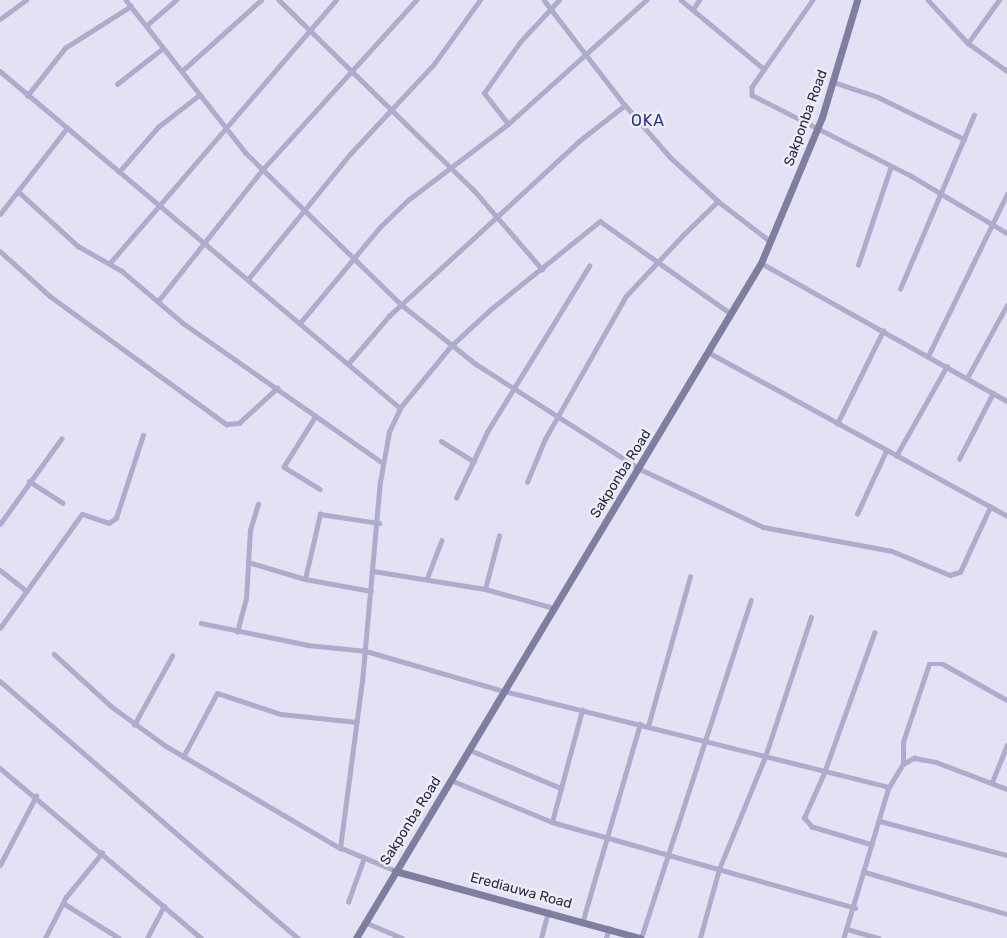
<!DOCTYPE html>
<style>
body{margin:0}
#map{position:relative;width:1007px;height:938px;overflow:hidden;background:#e3e1f3;font-family:Rubik,sans-serif}
div>[style]{position:absolute}
[style*='--x']{left:calc(var(--x)*1px);top:calc(var(--y)*1px);width:calc(var(--w)*1px);rotate:calc(var(--a)*1deg)}
.street>*{height:4.5px;margin:-2.25px;padding:0 2.25px;transform-origin:2.25px;border-radius:2.25px;background:#aeaccc}
.secondary>*{height:7px;margin:-3.5px;padding:0 3.5px;transform-origin:3.5px;border-radius:3.5px;background:#7d7ea0}
span{translate:-50% -50%;white-space:nowrap;text-align:center;line-height:1.15;-webkit-text-stroke:5px #efedfb;paint-order:stroke}
.street-label{font-size:14px;color:#2b2c3a}
.quarter-label{font-size:16px;color:#243389;letter-spacing:1px}
</style>
<div id="map">
<div class="street">
<i style="--x:126;--y:0;--w:194;--a:51.9"></i>
<i style="--x:246;--y:153;--w:218;--a:44.3"></i>
<i style="--x:402;--y:305;--w:95;--a:38.6"></i>
<i style="--x:476;--y:364;--w:195;--a:32.6"></i>
<i style="--x:640;--y:469;--w:136;--a:25.2"></i>
<i style="--x:763;--y:527;--w:131;--a:10.5"></i>
<i style="--x:892;--y:551;--w:63;--a:22.5"></i>
<i style="--x:950;--y:575;--w:10;--a:-17"></i>
<i style="--x:960;--y:572;--w:72;--a:-65.2"></i>
<i style="--x:279;--y:0;--w:271;--a:44.3"></i>
<i style="--x:473;--y:189;--w:106;--a:49.2"></i>
<i style="--x:544;--y:0;--w:133;--a:52.4"></i>
<i style="--x:625;--y:105;--w:69;--a:49.1"></i>
<i style="--x:670;--y:157;--w:65;--a:42.5"></i>
<i style="--x:681;--y:0;--w:108;--a:39.7"></i>
<i style="--x:813;--y:0;--w:106;--a:125"></i>
<i style="--x:752;--y:87;--w:8;--a:90"></i>
<i style="--x:752;--y:95;--w:175;--a:26.9"></i>
<i style="--x:908;--y:174;--w:115;--a:30.8"></i>
<i style="--x:928;--y:0;--w:59;--a:47.1"></i>
<i style="--x:968;--y:43;--w:48;--a:35.7"></i>
<i style="--x:693;--y:9;--w:11;--a:-56"></i>
<i style="--x:0;--y:19;--w:32;--a:-36"></i>
<i style="--x:146;--y:26;--w:40;--a:-41"></i>
<i style="--x:968;--y:43;--w:53;--a:-54.2"></i>
<i style="--x:0;--y:71;--w:523;--a:40.11"></i>
<i style="--x:182;--y:71;--w:106;--a:-41.9"></i>
<i style="--x:833;--y:82;--w:47;--a:18.4"></i>
<i style="--x:878;--y:97;--w:96;--a:26"></i>
<i style="--x:117;--y:84;--w:58;--a:-38"></i>
<i style="--x:27;--y:96;--w:61;--a:-51.6"></i>
<i style="--x:65;--y:48;--w:78;--a:-32.5"></i>
<i style="--x:508;--y:124;--w:39;--a:-128"></i>
<i style="--x:484;--y:93;--w:62;--a:-54.8"></i>
<i style="--x:520;--y:42;--w:57;--a:-47.1"></i>
<i style="--x:119;--y:172;--w:60;--a:-49.1"></i>
<i style="--x:158;--y:127;--w:51;--a:-37.8"></i>
<i style="--x:20;--y:193;--w:79;--a:42.4"></i>
<i style="--x:78;--y:246;--w:51;--a:29.6"></i>
<i style="--x:122;--y:271;--w:80;--a:40.4"></i>
<i style="--x:183;--y:323;--w:244;--a:35"></i>
<i style="--x:0;--y:214;--w:109;--a:-52.1"></i>
<i style="--x:0;--y:251;--w:67;--a:42"></i>
<i style="--x:50;--y:296;--w:218;--a:36"></i>
<i style="--x:226;--y:424;--w:13;--a:-4"></i>
<i style="--x:239;--y:423;--w:52;--a:-42.6"></i>
<i style="--x:761;--y:263;--w:282;--a:29.3"></i>
<i style="--x:109;--y:264;--w:348;--a:-49.3"></i>
<i style="--x:858;--y:265;--w:104;--a:-71.6"></i>
<i style="--x:249;--y:278;--w:160;--a:-50.8"></i>
<i style="--x:350;--y:154;--w:123;--a:-47"></i>
<i style="--x:434;--y:64;--w:79;--a:-54.3"></i>
<i style="--x:900;--y:289;--w:189;--a:-67"></i>
<i style="--x:159;--y:300;--w:167;--a:-51.6"></i>
<i style="--x:263;--y:169;--w:228;--a:-47.8"></i>
<i style="--x:300;--y:323;--w:125;--a:-50.2"></i>
<i style="--x:380;--y:227;--w:39;--a:-44"></i>
<i style="--x:408;--y:200;--w:126;--a:-37.2"></i>
<i style="--x:508;--y:124;--w:186;--a:-41.9"></i>
<i style="--x:708;--y:352;--w:341;--a:28.7"></i>
<i style="--x:928;--y:356;--w:180;--a:-64"></i>
<i style="--x:348;--y:364;--w:63;--a:-49.5"></i>
<i style="--x:389;--y:316;--w:258;--a:-42.6"></i>
<i style="--x:579;--y:141;--w:58;--a:-38"></i>
<i style="--x:967;--y:378;--w:83;--a:-61.3"></i>
<i style="--x:316;--y:416;--w:60;--a:122.1"></i>
<i style="--x:284;--y:467;--w:42;--a:31.4"></i>
<i style="--x:837;--y:424;--w:104;--a:-63.7"></i>
<i style="--x:441;--y:441;--w:39;--a:32"></i>
<i style="--x:896;--y:456;--w:103;--a:-60.5"></i>
<i style="--x:959;--y:459;--w:74;--a:-62.7"></i>
<i style="--x:29;--y:481;--w:40;--a:32.9"></i>
<i style="--x:527;--y:482;--w:47;--a:-67.3"></i>
<i style="--x:545;--y:439;--w:164;--a:-60.5"></i>
<i style="--x:626;--y:296;--w:85;--a:-46.9"></i>
<i style="--x:684;--y:234;--w:47;--a:-44.1"></i>
<i style="--x:718;--y:201;--w:66;--a:37.6"></i>
<i style="--x:456;--y:498;--w:73;--a:-64.8"></i>
<i style="--x:487;--y:432;--w:195;--a:-58.4"></i>
<i style="--x:857;--y:514;--w:69;--a:-65.3"></i>
<i style="--x:0;--y:524;--w:105;--a:-54.3"></i>
<i style="--x:248;--y:562;--w:59;--a:16.6"></i>
<i style="--x:305;--y:579;--w:67;--a:10.3"></i>
<i style="--x:0;--y:570;--w:34;--a:38"></i>
<i style="--x:373;--y:571;--w:113;--a:9.1"></i>
<i style="--x:485;--y:589;--w:72;--a:15.4"></i>
<i style="--x:427;--y:578;--w:40;--a:-69"></i>
<i style="--x:305;--y:579;--w:67;--a:-77"></i>
<i style="--x:320;--y:514;--w:60;--a:8.7"></i>
<i style="--x:485;--y:589;--w:55;--a:-75.2"></i>
<i style="--x:201;--y:623;--w:109;--a:11.6"></i>
<i style="--x:308;--y:645;--w:58;--a:5.9"></i>
<i style="--x:366;--y:651;--w:144;--a:16.2"></i>
<i style="--x:504;--y:691;--w:397;--a:14"></i>
<i style="--x:889;--y:787;--w:158;--a:106.6"></i>
<i style="--x:0;--y:628;--w:140;--a:-54.3"></i>
<i style="--x:82;--y:514;--w:28;--a:18"></i>
<i style="--x:109;--y:523;--w:9;--a:-36"></i>
<i style="--x:116;--y:518;--w:87;--a:-72"></i>
<i style="--x:237;--y:632;--w:34;--a:-75"></i>
<i style="--x:246;--y:599;--w:69;--a:-86.7"></i>
<i style="--x:250;--y:530;--w:27;--a:-73"></i>
<i style="--x:54;--y:654;--w:77;--a:42.4"></i>
<i style="--x:111;--y:706;--w:68;--a:36"></i>
<i style="--x:166;--y:746;--w:202;--a:30.4"></i>
<i style="--x:0;--y:681;--w:394;--a:40.8"></i>
<i style="--x:134;--y:725;--w:79;--a:-61.2"></i>
<i style="--x:648;--y:726;--w:155;--a:-74.3"></i>
<i style="--x:470;--y:750;--w:99;--a:22.7"></i>
<i style="--x:183;--y:757;--w:72;--a:-62"></i>
<i style="--x:217;--y:693;--w:67;--a:18.2"></i>
<i style="--x:281;--y:714;--w:76;--a:6"></i>
<i style="--x:903;--y:764;--w:22;--a:-90"></i>
<i style="--x:903;--y:742;--w:82;--a:-71.6"></i>
<i style="--x:929;--y:664;--w:14;--a:0"></i>
<i style="--x:943;--y:664;--w:73;--a:29.4"></i>
<i style="--x:0;--y:768;--w:263;--a:40.2"></i>
<i style="--x:451;--y:780;--w:109;--a:22.6"></i>
<i style="--x:552;--y:822;--w:315;--a:15.8"></i>
<i style="--x:992;--y:782;--w:40;--a:-68"></i>
<i style="--x:889;--y:787;--w:27;--a:-59"></i>
<i style="--x:903;--y:764;--w:13;--a:-29"></i>
<i style="--x:914;--y:758;--w:22;--a:10"></i>
<i style="--x:936;--y:762;--w:76;--a:20.8"></i>
<i style="--x:880;--y:821;--w:131;--a:15"></i>
<i style="--x:552;--y:822;--w:116;--a:-75"></i>
<i style="--x:872;--y:845;--w:63;--a:-163.3"></i>
<i style="--x:812;--y:827;--w:12;--a:-132"></i>
<i style="--x:804;--y:818;--w:49;--a:-66"></i>
<i style="--x:824;--y:773;--w:149;--a:-70.3"></i>
<i style="--x:0;--y:865;--w:78;--a:-62.4"></i>
<i style="--x:395;--y:871;--w:60;--a:-157.3"></i>
<i style="--x:340;--y:848;--w:167;--a:-82.5"></i>
<i style="--x:362;--y:682;--w:201;--a:-84.9"></i>
<i style="--x:380;--y:482;--w:51;--a:-79.8"></i>
<i style="--x:389;--y:432;--w:26;--a:-65"></i>
<i style="--x:400;--y:408;--w:80;--a:-50.6"></i>
<i style="--x:451;--y:346;--w:54;--a:-42.8"></i>
<i style="--x:491;--y:309;--w:140;--a:-38.9"></i>
<i style="--x:600;--y:221;--w:159;--a:35.3"></i>
<i style="--x:865;--y:872;--w:148;--a:16.5"></i>
<i style="--x:348;--y:902;--w:47;--a:-70"></i>
<i style="--x:63;--y:903;--w:66;--a:32"></i>
<i style="--x:583;--y:920;--w:204;--a:-73.8"></i>
<i style="--x:365;--y:922;--w:40;--a:23.4"></i>
<i style="--x:847;--y:929;--w:33;--a:16"></i>
<i style="--x:45;--y:938;--w:46;--a:-62.9"></i>
<i style="--x:66;--y:897;--w:57;--a:-50.7"></i>
<i style="--x:147;--y:938;--w:36;--a:-62"></i>
<i style="--x:541;--y:938;--w:27;--a:-75"></i>
<i style="--x:606;--y:938;--w:10;--a:-73"></i>
<i style="--x:641;--y:938;--w:355;--a:-72"></i>
<i style="--x:700;--y:938;--w:72;--a:-74.6"></i>
<i style="--x:719;--y:869;--w:121;--a:-67.7"></i>
<i style="--x:765;--y:757;--w:147;--a:-71.8"></i>
</div>
<div class="secondary">
<i style="--x:395;--y:871;--w:254;--a:15.3"></i>
<i style="--x:356;--y:938;--w:787;--a:-59.04"></i>
<i style="--x:761;--y:263;--w:158;--a:-67.3"></i>
<i style="--x:822;--y:117;--w:122;--a:-73.3"></i>
</div>
<div class="street-label">
<span style="left:806px;top:118px;rotate:-70deg">Sakponba Road</span>
<span style="left:621px;top:474px;rotate:-58deg">Sakponba Road</span>
<span style="left:411px;top:821px;rotate:-58deg">Sakponba Road</span>
<span style="left:521px;top:891px;rotate:15deg">Erediauwa Road</span>
</div>
<div class="quarter-label">
<span style="left:648px;top:121px">OKA</span>
</div>
</div>
